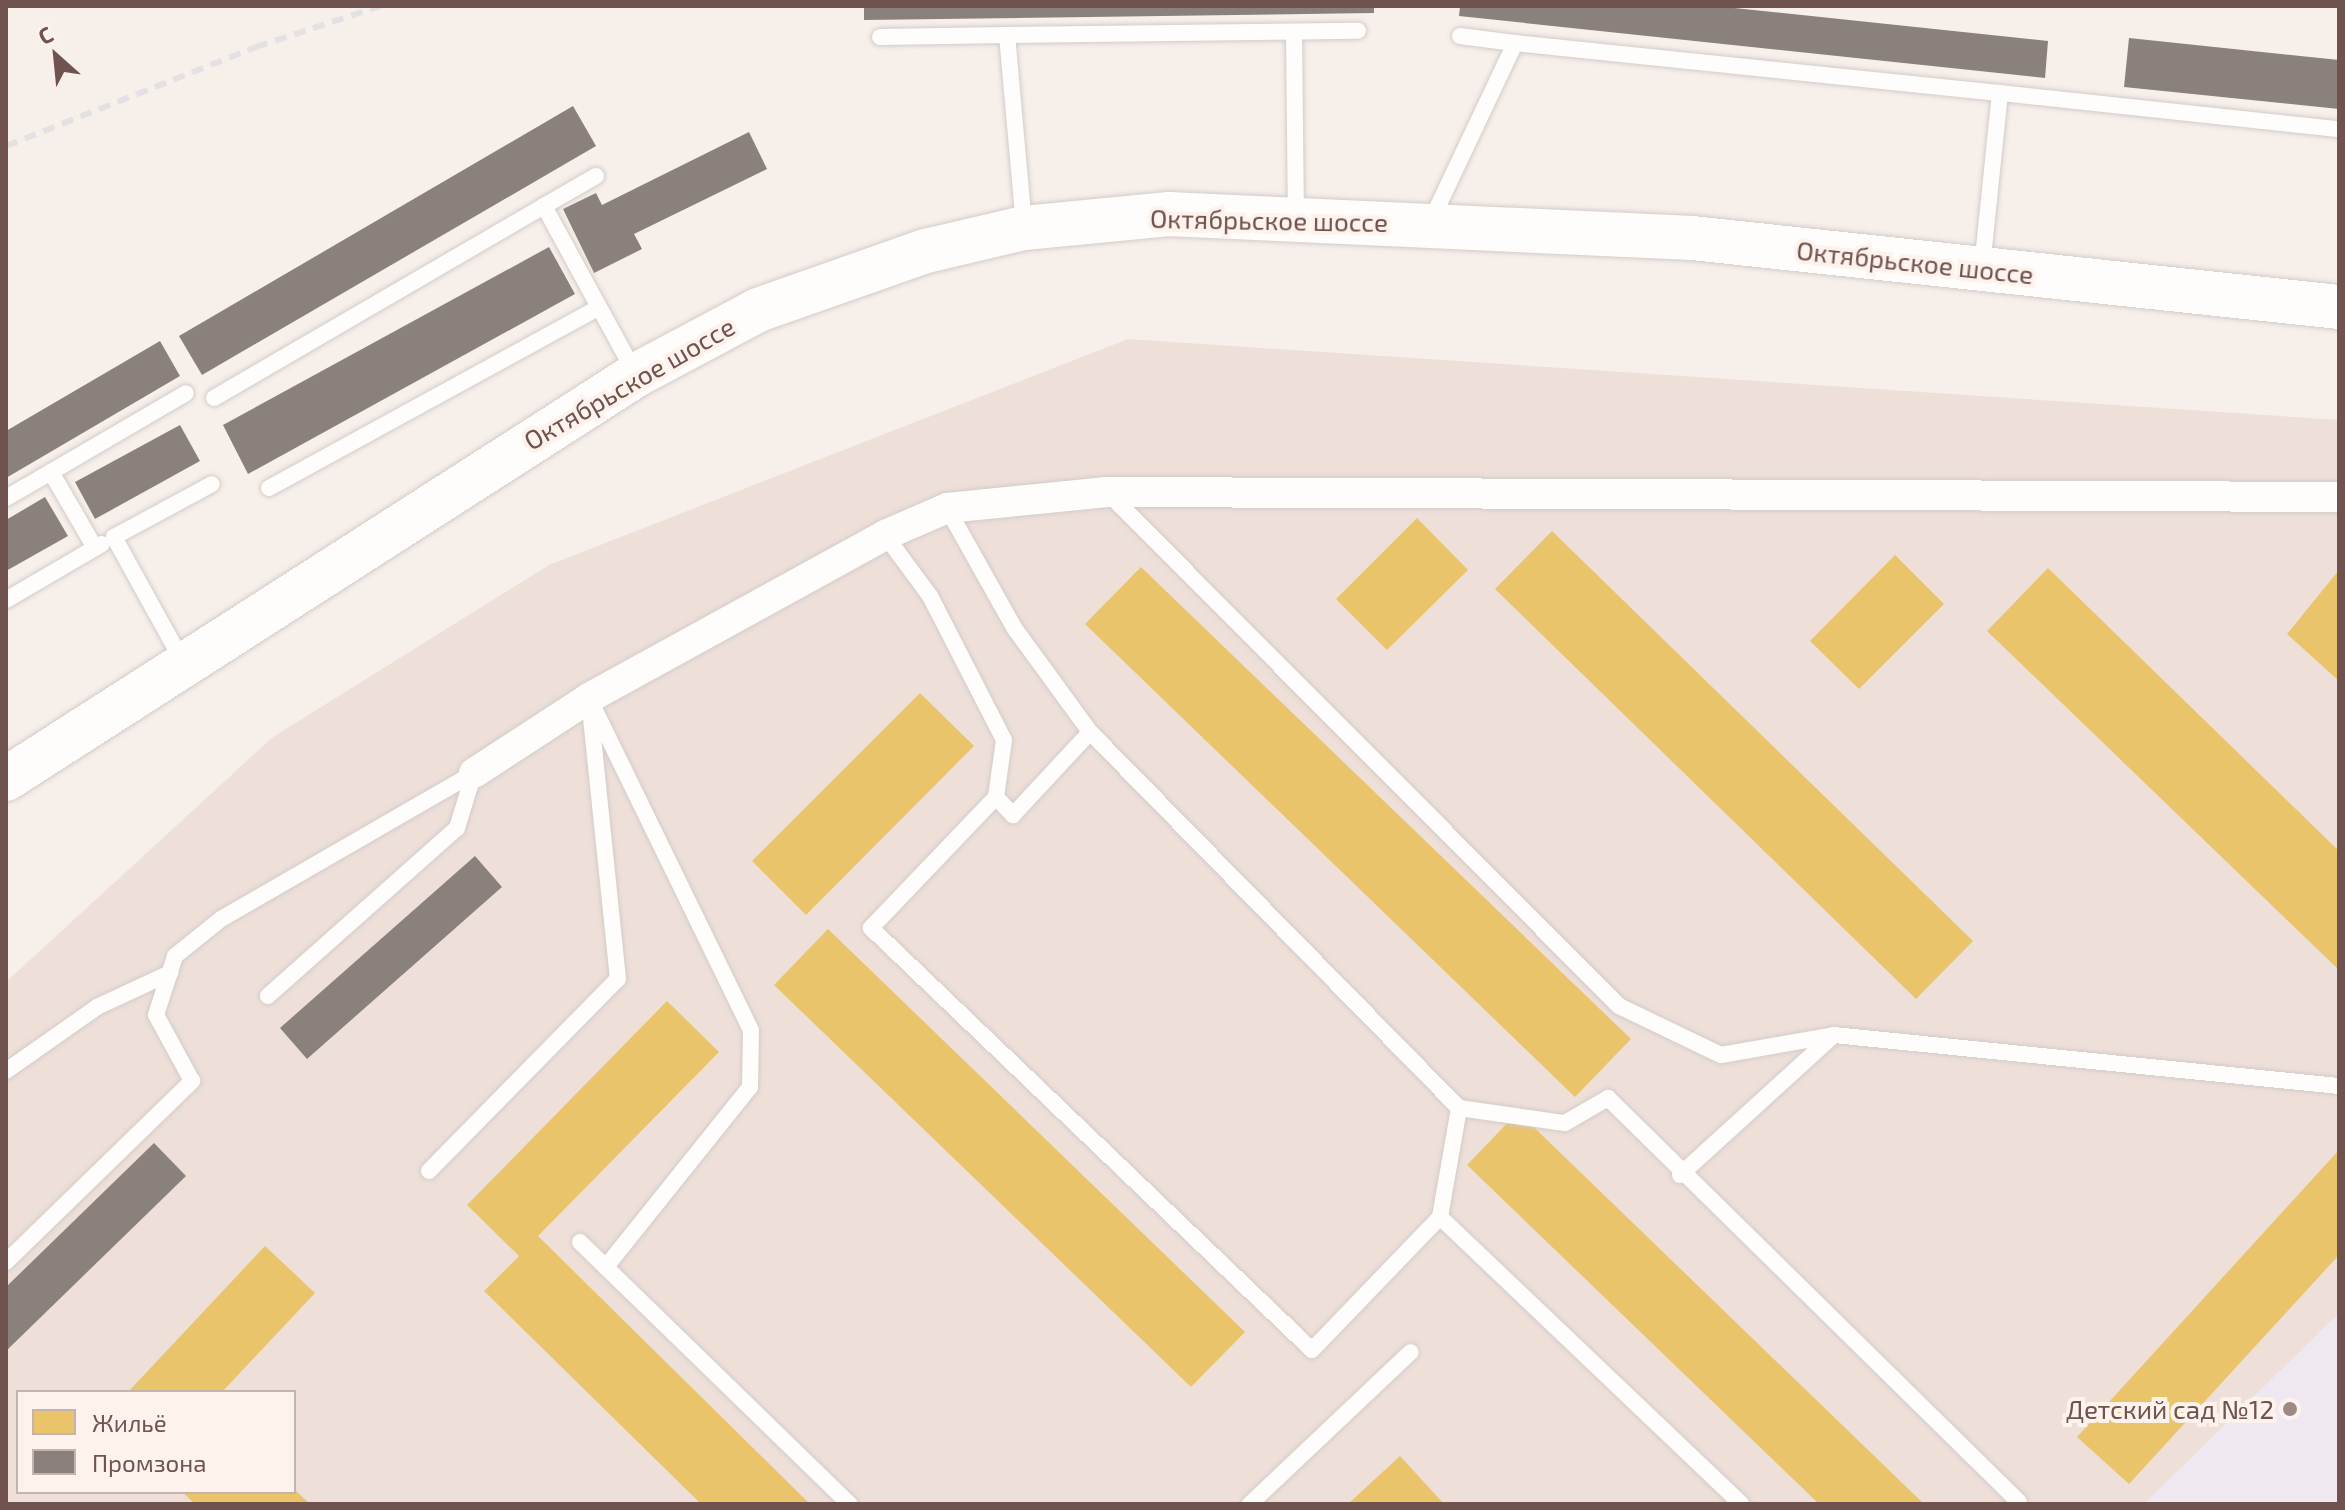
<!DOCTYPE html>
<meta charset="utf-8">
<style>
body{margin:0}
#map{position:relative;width:2345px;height:1510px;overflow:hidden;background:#f6efea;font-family:"Exo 2",sans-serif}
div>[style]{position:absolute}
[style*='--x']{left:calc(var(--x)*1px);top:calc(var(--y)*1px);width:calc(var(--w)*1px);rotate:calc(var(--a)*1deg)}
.residential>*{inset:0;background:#eee0d9}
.education>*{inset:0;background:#f0e8f1}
.homes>*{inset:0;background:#e9c46a}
.industry>*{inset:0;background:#8a817c}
.roads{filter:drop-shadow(0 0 2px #d4cbc8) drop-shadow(0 0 2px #d4cbc8)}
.service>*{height:16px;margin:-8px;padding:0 8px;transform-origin:8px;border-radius:8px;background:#fefdfc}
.minor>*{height:30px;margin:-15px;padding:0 15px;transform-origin:15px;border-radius:15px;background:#fefdfc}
.secondary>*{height:44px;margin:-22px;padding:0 22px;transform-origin:22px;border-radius:22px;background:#fefdfc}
.rail>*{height:6px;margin-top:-3px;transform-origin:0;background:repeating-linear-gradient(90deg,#e3e1e4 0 12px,transparent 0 20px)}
.dots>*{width:22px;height:22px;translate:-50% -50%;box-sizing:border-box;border:4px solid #fdf3ec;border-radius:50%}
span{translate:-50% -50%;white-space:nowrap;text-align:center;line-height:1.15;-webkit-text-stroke:8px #fdf3ec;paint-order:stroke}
.street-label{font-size:26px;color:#70524e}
.poi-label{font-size:26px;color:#70524e}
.right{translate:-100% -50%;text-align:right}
.frame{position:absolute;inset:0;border:8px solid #70524e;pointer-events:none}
.legend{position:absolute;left:16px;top:1390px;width:280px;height:104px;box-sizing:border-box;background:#fdf3ec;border:2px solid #c5b3ad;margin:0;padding:10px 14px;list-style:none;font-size:24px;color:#70524e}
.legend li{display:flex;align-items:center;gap:16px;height:40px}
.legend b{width:40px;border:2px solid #c5b3ad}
.north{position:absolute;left:16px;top:16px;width:80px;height:80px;-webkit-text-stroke:6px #fdf3ec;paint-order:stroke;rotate:333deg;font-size:22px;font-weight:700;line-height:32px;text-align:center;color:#70524e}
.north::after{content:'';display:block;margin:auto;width:28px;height:36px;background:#70524e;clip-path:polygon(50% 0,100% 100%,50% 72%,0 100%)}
</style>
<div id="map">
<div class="residential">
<i style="clip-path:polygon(evenodd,1128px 339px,2339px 420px,2339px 1504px,6px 1504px,6px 982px,273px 737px,549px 565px,1128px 339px,18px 1392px,294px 1392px,294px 1492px,18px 1492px,18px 1392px)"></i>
</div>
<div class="education">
<i style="clip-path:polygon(2339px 1313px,2339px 1504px,2144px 1504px)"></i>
</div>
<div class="homes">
<i style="clip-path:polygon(1417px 518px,1468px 570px,1387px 650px,1336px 599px)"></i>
<i style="clip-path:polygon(1552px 531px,1973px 941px,1916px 999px,1495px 589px)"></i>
<i style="clip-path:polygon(1895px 555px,1944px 604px,1859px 689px,1810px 641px)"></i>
<i style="clip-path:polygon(1141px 567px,1631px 1039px,1575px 1097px,1085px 624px)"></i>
<i style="clip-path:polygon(2048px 568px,2339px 851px,2339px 970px,1987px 631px)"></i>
<i style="clip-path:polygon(2339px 570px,2339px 681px,2287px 634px)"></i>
<i style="clip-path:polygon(920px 693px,974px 746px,806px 915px,752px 861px)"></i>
<i style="clip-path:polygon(828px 929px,1245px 1332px,1191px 1387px,774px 985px)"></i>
<i style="clip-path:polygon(667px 1001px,719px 1052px,538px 1236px,810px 1504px,701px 1504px,484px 1291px,519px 1256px,467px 1205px)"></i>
<i style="clip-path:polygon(1518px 1112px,1924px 1504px,1819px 1504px,1467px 1165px)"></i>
<i style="clip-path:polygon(2339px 1150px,2339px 1255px,2129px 1484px,2077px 1437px)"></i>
<i style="clip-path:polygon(265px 1246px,315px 1293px,222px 1392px,128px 1392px)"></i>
<i style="clip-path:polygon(1400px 1456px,1444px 1504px,1348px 1504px)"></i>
<i style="clip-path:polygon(294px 1489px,310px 1504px,195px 1504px,182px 1492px)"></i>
</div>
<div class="industry">
<i style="clip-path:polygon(864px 6px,1374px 6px,1374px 13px,864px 20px)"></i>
<i style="clip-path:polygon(1460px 6px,1715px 6px,2048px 41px,2045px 78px,1459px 16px)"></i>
<i style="clip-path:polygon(2129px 38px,2339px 60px,2339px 109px,2124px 87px)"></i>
<i style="clip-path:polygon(573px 106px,596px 146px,202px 375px,179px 336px)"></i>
<i style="clip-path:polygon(749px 132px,767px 169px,634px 234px,642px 249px,594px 273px,563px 209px,596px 193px,602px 205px)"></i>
<i style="clip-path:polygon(549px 247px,575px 294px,248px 474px,223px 425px)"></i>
<i style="clip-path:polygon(160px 341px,180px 376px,6px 478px,6px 431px)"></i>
<i style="clip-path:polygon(180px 425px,200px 461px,95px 519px,75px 482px)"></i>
<i style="clip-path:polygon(45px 497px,68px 536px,6px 571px,6px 520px)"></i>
<i style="clip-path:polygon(475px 856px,502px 887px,307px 1059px,280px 1028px)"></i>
<i style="clip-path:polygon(154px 1143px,186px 1176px,6px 1351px,6px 1287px)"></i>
</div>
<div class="roads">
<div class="service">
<i style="--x:1294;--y:32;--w:185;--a:89.4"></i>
<i style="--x:1007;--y:35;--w:351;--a:-0.7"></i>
<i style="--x:1460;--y:36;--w:55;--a:7.3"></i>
<i style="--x:880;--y:37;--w:127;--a:-0.9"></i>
<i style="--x:1007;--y:35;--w:193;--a:84.9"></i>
<i style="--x:2000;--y:93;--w:341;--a:6.1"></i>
<i style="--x:544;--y:206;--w:60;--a:-30"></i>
<i style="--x:1430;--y:223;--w:199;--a:-64.7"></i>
<i style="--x:1515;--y:43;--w:488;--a:5.9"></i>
<i style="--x:2000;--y:93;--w:174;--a:95.9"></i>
<i style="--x:214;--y:398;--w:382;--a:-30.2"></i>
<i style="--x:544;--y:206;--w:190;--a:61.4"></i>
<i style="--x:269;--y:488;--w:376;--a:-28.7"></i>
<i style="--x:1107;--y:492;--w:725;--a:45.11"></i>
<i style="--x:1619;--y:1006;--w:113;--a:25.7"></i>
<i style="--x:1721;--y:1055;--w:115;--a:-10"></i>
<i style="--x:6;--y:498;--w:52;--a:-30"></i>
<i style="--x:947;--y:508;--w:139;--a:60.7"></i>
<i style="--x:1015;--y:629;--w:127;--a:53.9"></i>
<i style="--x:1090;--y:732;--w:527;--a:45.54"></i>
<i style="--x:1459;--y:1108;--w:107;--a:8.1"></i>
<i style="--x:1565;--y:1123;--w:50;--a:-30.2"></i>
<i style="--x:1608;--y:1098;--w:576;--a:44.51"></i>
<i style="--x:885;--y:535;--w:76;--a:53.6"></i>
<i style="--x:930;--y:596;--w:162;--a:62.8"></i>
<i style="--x:1004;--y:740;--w:58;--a:98"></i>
<i style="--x:996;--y:797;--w:181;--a:133.7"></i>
<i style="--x:871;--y:928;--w:610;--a:43.74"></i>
<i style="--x:1312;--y:1350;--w:185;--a:-46.1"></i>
<i style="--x:1440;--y:1217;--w:416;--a:43.6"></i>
<i style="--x:95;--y:548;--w:88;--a:-120.1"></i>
<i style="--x:51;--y:472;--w:156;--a:-30.3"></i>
<i style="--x:6;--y:600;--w:111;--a:-30.3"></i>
<i style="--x:183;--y:662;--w:143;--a:-118.9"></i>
<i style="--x:114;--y:537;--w:111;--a:-28.4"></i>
<i style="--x:996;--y:797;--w:25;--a:47"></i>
<i style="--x:1013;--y:815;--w:113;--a:-47.1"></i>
<i style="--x:6;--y:1071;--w:111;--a:-35.1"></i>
<i style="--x:97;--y:1007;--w:81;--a:-25"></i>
<i style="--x:429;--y:1171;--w:269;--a:-45.5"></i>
<i style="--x:618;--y:979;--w:282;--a:-95.9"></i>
<i style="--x:589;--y:698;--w:369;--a:64"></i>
<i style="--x:751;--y:1030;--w:57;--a:91"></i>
<i style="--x:750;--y:1087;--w:231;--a:128.7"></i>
<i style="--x:1680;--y:1175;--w:208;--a:-42.3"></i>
<i style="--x:1834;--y:1035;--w:508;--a:5.77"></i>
<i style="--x:1440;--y:1217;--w:111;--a:-80.1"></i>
<i style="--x:580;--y:1242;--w:376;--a:44.2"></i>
<i style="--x:6;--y:1262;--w:260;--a:-44.2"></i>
<i style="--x:192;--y:1081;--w:75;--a:-118.6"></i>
<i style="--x:156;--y:1015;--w:62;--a:-72.1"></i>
<i style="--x:175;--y:956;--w:59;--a:-38.8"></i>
<i style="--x:221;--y:919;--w:292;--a:-30"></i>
<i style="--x:474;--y:773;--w:58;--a:107.2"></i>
<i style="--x:457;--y:828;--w:253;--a:138.4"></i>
<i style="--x:1250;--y:1504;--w:221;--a:-43.4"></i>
</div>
<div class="minor">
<i style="--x:474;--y:773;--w:137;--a:-33.1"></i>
<i style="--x:589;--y:698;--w:338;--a:-28.8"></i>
<i style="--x:885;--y:535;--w:68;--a:-23.5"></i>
<i style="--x:947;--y:508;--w:161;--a:-5.7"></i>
<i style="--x:1107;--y:492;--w:1232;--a:0.23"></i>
</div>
<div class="secondary">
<i style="--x:6;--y:779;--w:748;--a:-32.67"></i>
<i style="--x:636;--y:375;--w:138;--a:-28"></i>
<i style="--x:758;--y:310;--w:178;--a:-19.4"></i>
<i style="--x:926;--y:251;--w:101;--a:-13.2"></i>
<i style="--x:1024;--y:228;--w:146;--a:-5.5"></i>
<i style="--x:1169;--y:214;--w:524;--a:2.63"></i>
<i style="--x:1692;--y:238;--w:651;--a:6.09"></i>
</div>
</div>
<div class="rail">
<i style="--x:6;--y:146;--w:269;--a:-21.6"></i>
<i style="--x:256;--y:47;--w:132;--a:-18.2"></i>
</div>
<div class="dots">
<i style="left:2290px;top:1409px;background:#9f8985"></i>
</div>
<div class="street-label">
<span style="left:1269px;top:220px;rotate:1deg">Октябрьское шоссе</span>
<span style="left:1915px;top:262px;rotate:6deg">Октябрьское шоссе</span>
<span style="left:629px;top:383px;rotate:-30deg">Октябрьское шоссе</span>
</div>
<div class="poi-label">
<span class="right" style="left:2274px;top:1409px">Детский сад №12</span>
</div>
<div class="frame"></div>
<ul class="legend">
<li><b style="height:22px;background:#e9c46a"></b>Жильё</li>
<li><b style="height:22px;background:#8a817c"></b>Промзона</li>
</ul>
<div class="north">С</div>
</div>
